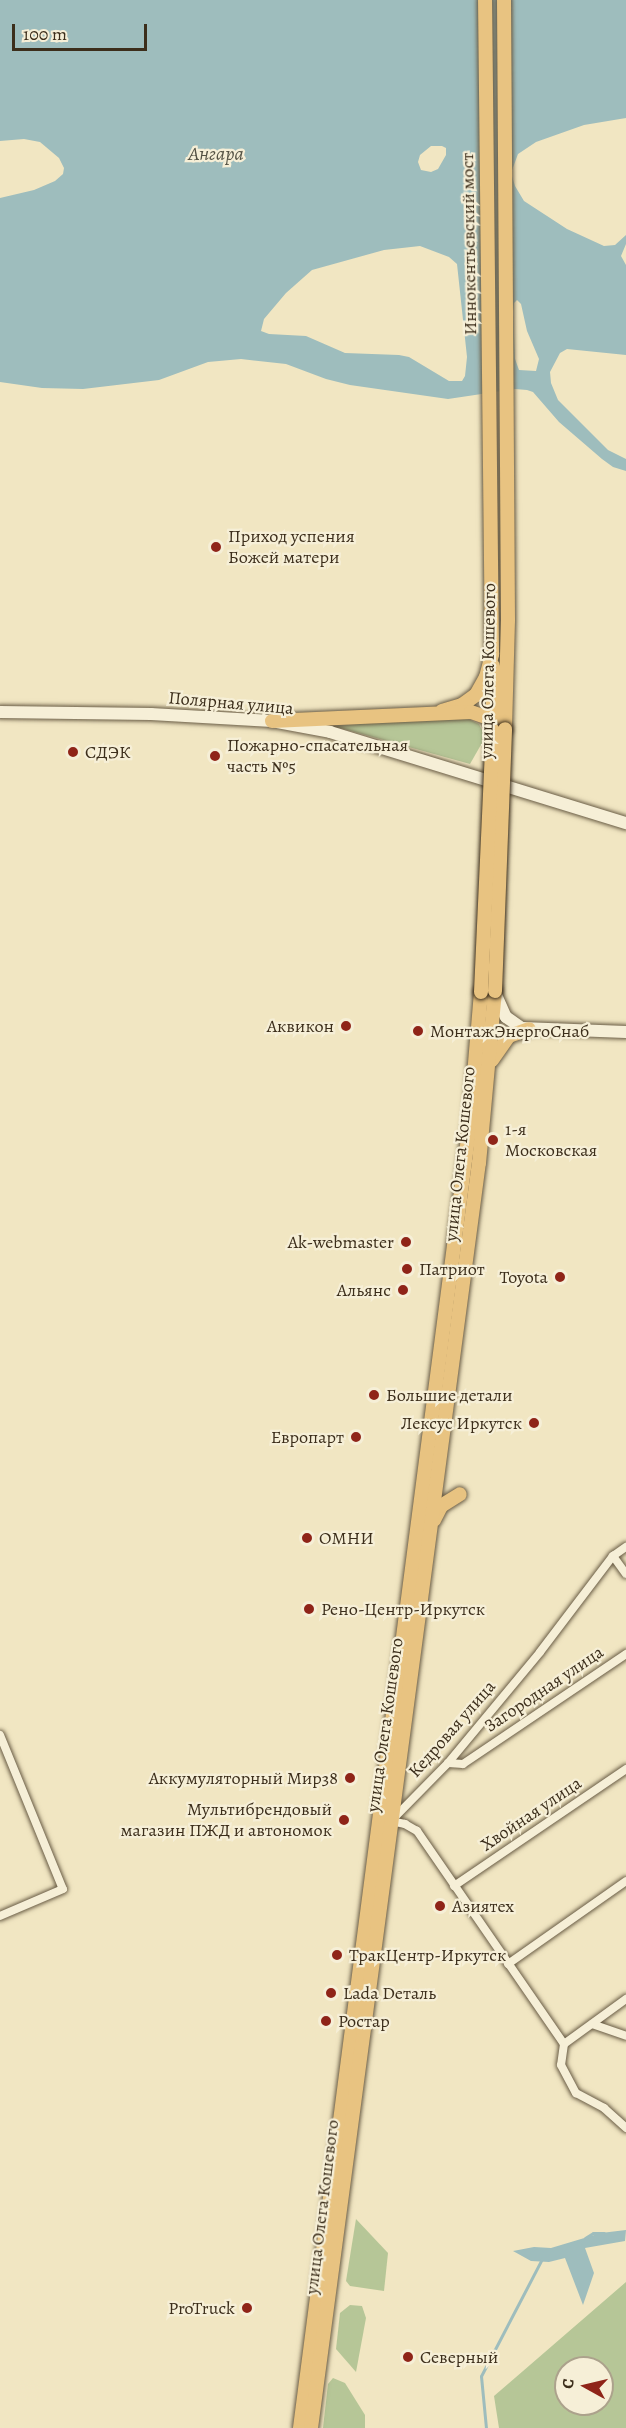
<!DOCTYPE html>
<meta charset="utf-8">
<style>
body{margin:0}
#map{position:relative;width:626px;height:2428px;overflow:hidden;background:#f1e6c2;font-family:Alegreya,serif}
div>[style]{position:absolute}
[style*='--x']{left:calc(var(--x)*1px);top:calc(var(--y)*1px);width:calc(var(--w)*1px);rotate:calc(var(--a)*1deg)}
.green>*{inset:0;background:#b6c697}
.water>*{inset:0;background:#9ebdbd}
.stream>*{height:3px;margin:-1.5px;padding:0 1.5px;transform-origin:1.5px;border-radius:1.5px;background:#9ebdbd}
.roads{filter:drop-shadow(0 0 2px #695c45) drop-shadow(0 0 2px #695c45)}
.minor>*{height:8px;margin:-4px;padding:0 4px;transform-origin:4px;border-radius:4px;background:#f6efd7}
.secondary>*{height:12px;margin:-6px;padding:0 6px;transform-origin:6px;border-radius:6px;background:#f6efd7}
.primary>*{height:14px;margin:-7px;padding:0 7px;transform-origin:7px;border-radius:7px;background:#e8c381}
.bridges{filter:drop-shadow(0 0 2px #3c2e1b) drop-shadow(0 0 2px #3c2e1b)}
.primary-bridge>*{height:14px;margin:-7px;padding:0 7px;transform-origin:7px;border-radius:7px;background:#e8c381}
.dots>*{width:16px;height:16px;translate:-50% -50%;box-sizing:border-box;border:3px solid #f6efd7;border-radius:50%}
span{translate:-50% -50%;white-space:nowrap;text-align:center;line-height:1.15;-webkit-text-stroke:4.5px #f6efd7;paint-order:stroke}
.street-label{font-size:18px;color:#3c2e1b}
.poi-label{font-size:18px;color:#3c2e1b}
.left{translate:0 -50%;text-align:left}
.right{translate:-100% -50%;text-align:right}
.water-label{font-size:20px;color:#545244;font-style:italic}
.north{position:absolute;left:554px;top:2356px;width:60px;height:60px;box-sizing:border-box;background:#f6efd7;border:2px solid #aca28c;border-radius:50%;rotate:278deg;font-size:16px;font-weight:700;line-height:24px;text-align:center;color:#3c2e1b}
.north::after{content:'';display:block;margin:auto;width:21px;height:27px;background:#8f2418;clip-path:polygon(50% 0,100% 100%,50% 72%,0 100%)}
.scale{position:absolute;left:12px;top:24px;width:135px;height:27px;box-sizing:border-box;border:3px solid #3c2e1b;border-top:0;padding-left:8px;font-size:18px;line-height:21px;white-space:nowrap;color:#3c2e1b;-webkit-text-stroke:4px #f6efd7;paint-order:stroke}
</style>
<div id="map">
<div class="green">
<i style="clip-path:polygon(462px 716px,479px 724px,484px 734px,482px 743px,470px 764px,333px 726px)"></i>
<i style="clip-path:polygon(356px 2219px,388px 2253px,384px 2291px,350px 2286px,346px 2281px)"></i>
<i style="clip-path:polygon(evenodd,626px 2282px,626px 2428px,499px 2428px,494px 2396px,626px 2282px,566px 2368px,602px 2368px,602px 2404px,566px 2404px,566px 2368px)"></i>
<i style="clip-path:polygon(350px 2305px,362px 2306px,366px 2318px,356px 2372px,336px 2349px,340px 2313px)"></i>
<i style="clip-path:polygon(333px 2378px,345px 2383px,365px 2415px,365px 2428px,323px 2428px,328px 2384px)"></i>
</div>
<div class="water">
<i style="clip-path:polygon(evenodd,0 0,626px 0,626px 118px,584px 125px,536px 142px,518px 154px,511px 173px,515px 186px,524px 201px,567px 229px,604px 246px,615px 245px,626px 235px,626px 244px,621px 256px,626px 265px,626px 355px,567px 349px,560px 353px,550px 372px,551px 383px,558px 400px,608px 450px,626px 459px,626px 471px,613px 467px,602px 459px,559px 422px,533px 392px,527px 390px,515px 389px,448px 399px,350px 385px,326px 379px,286px 364px,241px 359px,208px 362px,159px 380px,83px 389px,42px 388px,0 382px,0 198px,34px 190px,55px 181px,63px 174px,64px 168px,59px 158px,40px 142px,24px 139px,0 141px,0 0,442px 146px,446px 148px,446px 155px,438px 169px,431px 172px,421px 170px,418px 162px,420px 155px,431px 146px,442px 146px,0 0,420px 246px,449px 257px,457px 264px,467px 357px,465px 376px,462px 381px,449px 381px,409px 357px,399px 355px,345px 353px,306px 336px,269px 334px,261px 331px,264px 319px,286px 293px,312px 270px,384px 250px,420px 246px,0 0,517px 300px,521px 304px,527px 331px,539px 359px,536px 371px,519px 370px,515px 359px,513px 311px,514px 303px,517px 300px)"></i>
<i style="clip-path:polygon(626px 2230px,625px 2241px,585px 2248px,594px 2273px,583px 2305px,565px 2258px,549px 2262px,531px 2261px,513px 2251px,534px 2247px,551px 2248px,601px 2233px)"></i>
</div>
<div class="stream">
<i style="--x:585;--y:2238;--w:9;--a:-32"></i>
<i style="--x:593;--y:2233;--w:11;--a:0"></i>
<i style="--x:486;--y:2428;--w:52;--a:-95.5"></i>
<i style="--x:481;--y:2376;--w:132;--a:-62.5"></i>
</div>
<div class="roads">
<div class="minor">
<i style="--x:613;--y:1556;--w:22;--a:54"></i>
<i style="--x:0;--y:1735;--w:166;--a:67.8"></i>
<i style="--x:63;--y:1889;--w:69;--a:156.8"></i>
<i style="--x:448;--y:1763;--w:15;--a:4"></i>
<i style="--x:463;--y:1764;--w:197;--a:-34"></i>
<i style="--x:454;--y:1886;--w:208;--a:-34.2"></i>
<i style="--x:508;--y:1964;--w:144;--a:-35.1"></i>
<i style="--x:592;--y:2024;--w:36;--a:19"></i>
<i style="--x:564;--y:2044;--w:259;--a:-124.6"></i>
<i style="--x:417;--y:1831;--w:14;--a:-150"></i>
<i style="--x:405;--y:1824;--w:14;--a:-168"></i>
<i style="--x:391;--y:1821;--w:81;--a:-45.5"></i>
<i style="--x:448;--y:1763;--w:144;--a:-50.3"></i>
<i style="--x:540;--y:1652;--w:121;--a:-52.8"></i>
<i style="--x:613;--y:1556;--w:16;--a:-35"></i>
<i style="--x:564;--y:2044;--w:21;--a:98"></i>
<i style="--x:561;--y:2065;--w:32;--a:62"></i>
<i style="--x:576;--y:2093;--w:32;--a:28"></i>
<i style="--x:604;--y:2108;--w:30;--a:42"></i>
<i style="--x:564;--y:2044;--w:77;--a:-36"></i>
</div>
<div class="secondary">
<i style="--x:0;--y:712;--w:151;--a:0.8"></i>
<i style="--x:151;--y:714;--w:121;--a:3.3"></i>
<i style="--x:272;--y:721;--w:59;--a:10.7"></i>
<i style="--x:330;--y:732;--w:310;--a:17.1"></i>
<i style="--x:496;--y:995;--w:24;--a:66"></i>
<i style="--x:506;--y:1017;--w:19;--a:35"></i>
<i style="--x:522;--y:1028;--w:104;--a:2.2"></i>
</div>
<div class="primary">
<i style="--x:504;--y:0;--w:620;--a:89.63"></i>
<i style="--x:508;--y:620;--w:109;--a:91.6"></i>
<i style="--x:493;--y:666;--w:62;--a:90"></i>
<i style="--x:442;--y:711;--w:21;--a:-17"></i>
<i style="--x:462;--y:705;--w:17;--a:-36"></i>
<i style="--x:476;--y:695;--w:21;--a:-61"></i>
<i style="--x:486;--y:677;--w:24;--a:-75"></i>
<i style="--x:492;--y:654;--w:654;--a:-90.61"></i>
<i style="--x:272;--y:721;--w:199;--a:-2.6"></i>
<i style="--x:471;--y:712;--w:18;--a:19"></i>
<i style="--x:488;--y:718;--w:13;--a:67"></i>
<i style="--x:492;--y:1060;--w:29;--a:-55"></i>
<i style="--x:509;--y:1036;--w:21;--a:-19"></i>
<i style="--x:434;--y:1520;--w:16;--a:-63"></i>
<i style="--x:441;--y:1506;--w:22;--a:-32"></i>
<i style="--x:300;--y:2428;--w:1316;--a:-82.58"></i>
<i style="--x:470;--y:1123;--w:131;--a:-85.2"></i>
<i style="--x:311;--y:2428;--w:1276;--a:-82.44"></i>
<i style="--x:479;--y:1163;--w:173;--a:-84.7"></i>
</div>
</div>
<div class="bridges">
<div class="primary-bridge">
<i style="--x:495;--y:991;--w:262;--a:-87.8"></i>
<i style="--x:481;--y:992;--w:262;--a:-87.4"></i>
</div>
</div>
<div class="dots">
<i style="left:216px;top:547px;background:#8f2418"></i>
<i style="left:73px;top:752px;background:#8f2418"></i>
<i style="left:215px;top:756px;background:#8f2418"></i>
<i style="left:346px;top:1026px;background:#8f2418"></i>
<i style="left:418px;top:1031px;background:#8f2418"></i>
<i style="left:493px;top:1140px;background:#8f2418"></i>
<i style="left:406px;top:1242px;background:#8f2418"></i>
<i style="left:407px;top:1269px;background:#8f2418"></i>
<i style="left:560px;top:1277px;background:#8f2418"></i>
<i style="left:403px;top:1290px;background:#8f2418"></i>
<i style="left:374px;top:1395px;background:#8f2418"></i>
<i style="left:534px;top:1423px;background:#8f2418"></i>
<i style="left:356px;top:1437px;background:#8f2418"></i>
<i style="left:307px;top:1538px;background:#8f2418"></i>
<i style="left:309px;top:1609px;background:#8f2418"></i>
<i style="left:350px;top:1778px;background:#8f2418"></i>
<i style="left:344px;top:1820px;background:#8f2418"></i>
<i style="left:440px;top:1906px;background:#8f2418"></i>
<i style="left:337px;top:1955px;background:#8f2418"></i>
<i style="left:331px;top:1993px;background:#8f2418"></i>
<i style="left:326px;top:2021px;background:#8f2418"></i>
<i style="left:247px;top:2308px;background:#8f2418"></i>
<i style="left:408px;top:2357px;background:#8f2418"></i>
</div>
<div class="street-label">
<span style="left:469px;top:244px;rotate:-91deg">Иннокентьевский мост</span>
<span style="left:488px;top:671px;rotate:-89deg">улица Олега Кошевого</span>
<span style="left:231px;top:703px;rotate:5deg">Полярная улица</span>
<span style="left:460px;top:1154px;rotate:-84deg">улица Олега Кошевого</span>
<span style="left:544px;top:1689px;rotate:-34deg">Загородная улица</span>
<span style="left:385px;top:1725px;rotate:-82deg">улица Олега Кошевого</span>
<span style="left:452px;top:1729px;rotate:-49deg">Кедровая улица</span>
<span style="left:531px;top:1814px;rotate:-34deg">Хвойная улица</span>
<span style="left:322px;top:2207px;rotate:-83deg">улица Олега Кошевого</span>
</div>
<div class="poi-label">
<span class="left" style="left:228px;top:547px">Приход успения<br>Божей матери</span>
<span class="left" style="left:227px;top:756px">Пожарно-спасательная<br>часть №5</span>
<span class="left" style="left:85px;top:752px">СДЭК</span>
<span class="right" style="left:334px;top:1026px">Аквикон</span>
<span class="left" style="left:430px;top:1031px">МонтажЭнергоСнаб</span>
<span class="left" style="left:505px;top:1140px">1-я<br>Московская</span>
<span class="right" style="left:394px;top:1242px">Ak-webmaster</span>
<span class="left" style="left:419px;top:1269px">Патриот</span>
<span class="right" style="left:548px;top:1277px">Toyota</span>
<span class="right" style="left:391px;top:1290px">Альянс</span>
<span class="left" style="left:386px;top:1395px">Большие детали</span>
<span class="right" style="left:522px;top:1423px">Лексус Иркутск</span>
<span class="right" style="left:344px;top:1437px">Европарт</span>
<span class="left" style="left:319px;top:1538px">ОМНИ</span>
<span class="left" style="left:321px;top:1609px">Рено-Центр-Иркутск</span>
<span class="right" style="left:338px;top:1778px">Аккумуляторный Мир38</span>
<span class="right" style="left:332px;top:1820px">Мультибрендовый<br>магазин ПЖД и автономок</span>
<span class="left" style="left:452px;top:1906px">Азиятех</span>
<span class="left" style="left:349px;top:1955px">ТракЦентр-Иркутск</span>
<span class="left" style="left:343px;top:1993px">Lada Dеталь</span>
<span class="left" style="left:338px;top:2021px">Ростар</span>
<span class="right" style="left:235px;top:2308px">ProTruck</span>
<span class="left" style="left:420px;top:2357px">Северный</span>
</div>
<div class="water-label">
<span style="left:216px;top:153px">Ангара</span>
</div>
<div class="north">С</div>
<div class="scale">100 m</div>
</div>
